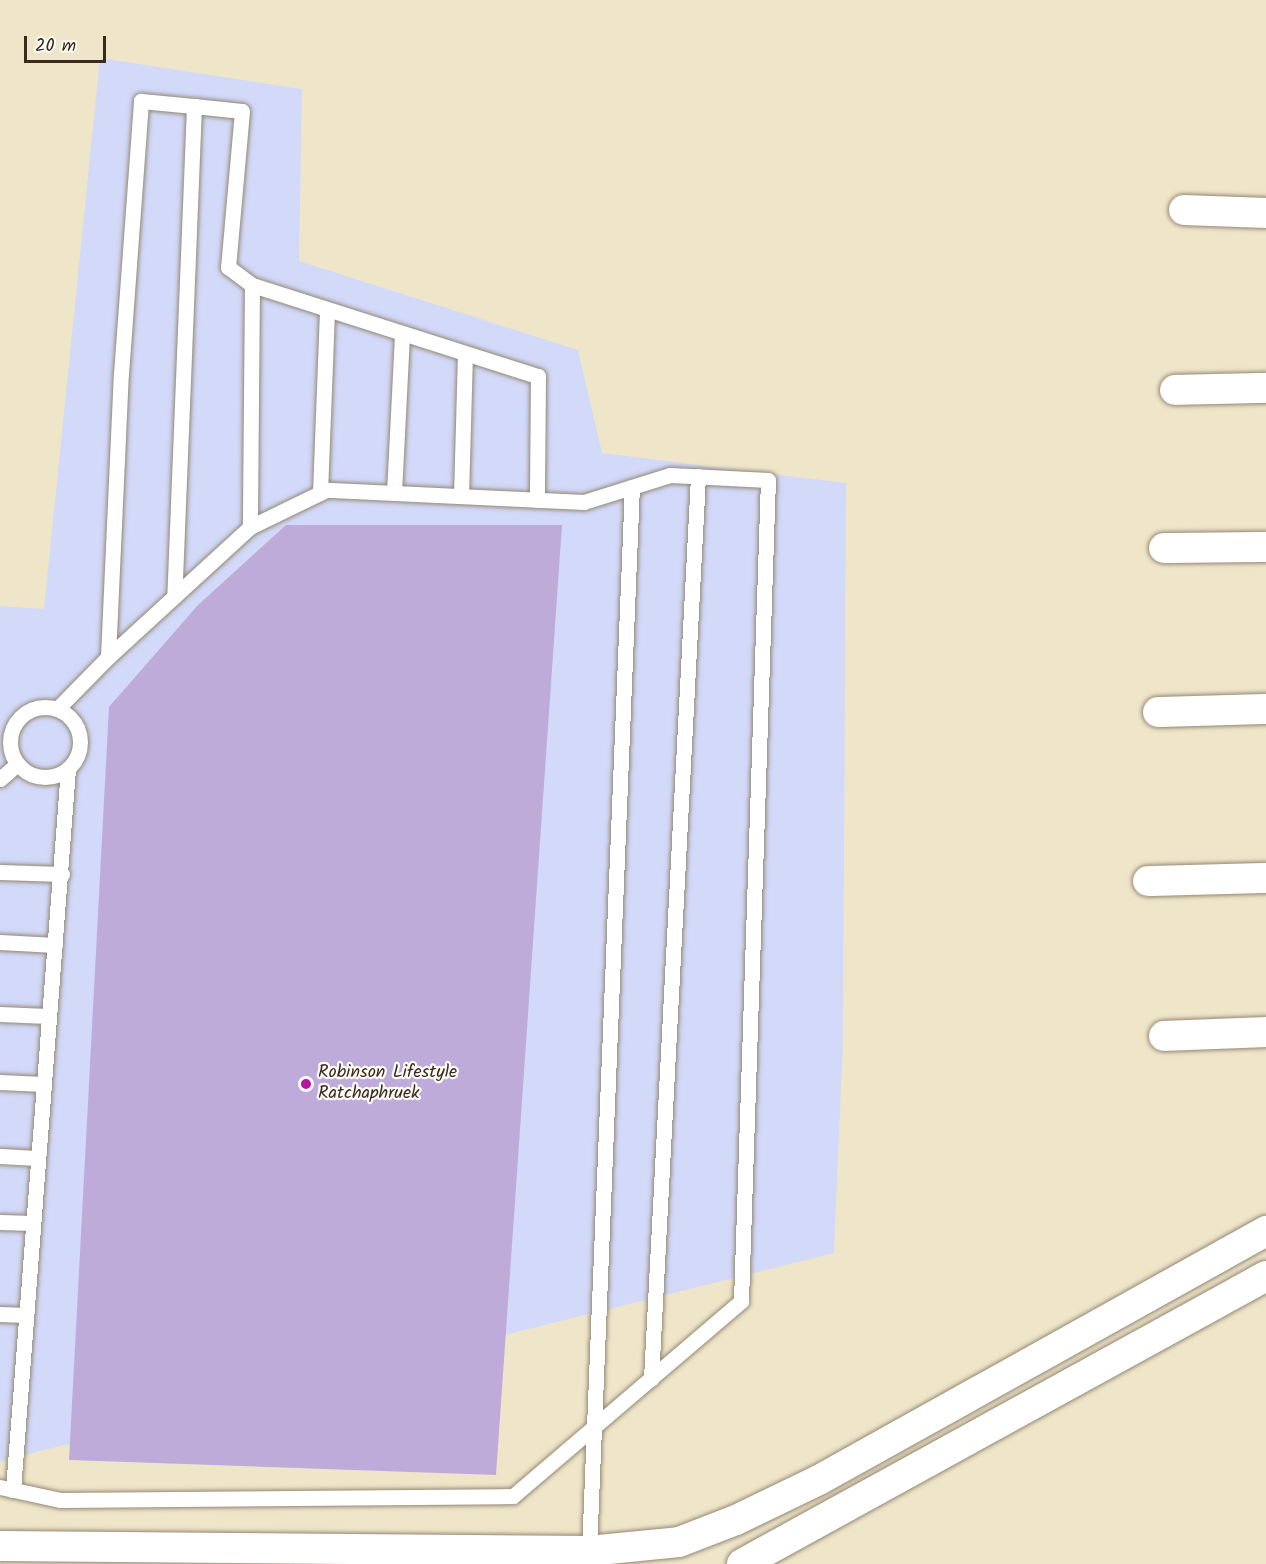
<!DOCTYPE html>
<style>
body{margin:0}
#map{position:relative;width:1266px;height:1564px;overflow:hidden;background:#efe6ca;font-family:Kalam,sans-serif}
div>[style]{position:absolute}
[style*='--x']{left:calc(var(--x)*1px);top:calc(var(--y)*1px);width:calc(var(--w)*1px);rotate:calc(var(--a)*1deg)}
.built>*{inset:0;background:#d2d9f9}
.building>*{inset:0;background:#bfabd9}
.roads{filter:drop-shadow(0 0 2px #958874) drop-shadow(0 0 2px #958874)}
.service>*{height:15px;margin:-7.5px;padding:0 7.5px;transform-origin:7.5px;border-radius:7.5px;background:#fff}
.service>.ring{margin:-7.5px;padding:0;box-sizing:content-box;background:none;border:15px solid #fff;border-radius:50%}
.minor>*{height:30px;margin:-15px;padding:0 15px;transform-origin:15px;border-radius:15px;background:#fff}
.dots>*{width:16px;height:16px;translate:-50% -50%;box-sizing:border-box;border:3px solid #fdfcf7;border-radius:50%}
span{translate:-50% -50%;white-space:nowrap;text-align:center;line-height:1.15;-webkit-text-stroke:4.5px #fdfcf7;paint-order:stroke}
.poi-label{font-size:18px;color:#3b2a1e}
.left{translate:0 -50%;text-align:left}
.scale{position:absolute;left:24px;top:36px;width:82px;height:27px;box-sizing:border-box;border:3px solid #3b2a1e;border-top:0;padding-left:8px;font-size:18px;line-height:21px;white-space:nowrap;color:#3b2a1e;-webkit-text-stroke:4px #fdfcf7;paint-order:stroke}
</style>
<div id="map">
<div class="built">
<i style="clip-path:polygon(100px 58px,302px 89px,299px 261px,578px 350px,602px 453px,846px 483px,843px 1042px,834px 1253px,0 1461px,0 606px,44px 609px)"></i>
</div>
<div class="building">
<i style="clip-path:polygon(286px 525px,562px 525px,496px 1475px,69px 1460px,109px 707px,198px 605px)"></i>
</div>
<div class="roads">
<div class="service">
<i style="--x:194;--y:106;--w:48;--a:5.9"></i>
<i style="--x:242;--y:111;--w:157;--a:95.1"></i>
<i style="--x:228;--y:267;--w:30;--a:37"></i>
<i style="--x:252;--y:285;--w:242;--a:90.5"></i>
<i style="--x:252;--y:285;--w:300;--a:17.7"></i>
<i style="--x:538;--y:376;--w:124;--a:90.5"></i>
<i style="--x:320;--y:493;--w:182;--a:-87.8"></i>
<i style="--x:394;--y:493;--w:159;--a:-87.1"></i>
<i style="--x:461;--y:496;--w:142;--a:-88.4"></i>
<i style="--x:108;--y:657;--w:283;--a:-87.4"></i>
<i style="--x:121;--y:374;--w:274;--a:-85.8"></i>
<i style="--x:141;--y:101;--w:53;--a:5.4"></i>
<i style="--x:194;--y:106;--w:489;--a:92.3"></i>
<i class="ring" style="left:10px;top:707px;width:55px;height:55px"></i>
<i style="--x:0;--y:779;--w:23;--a:-41"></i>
<i style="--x:0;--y:872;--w:62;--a:1.8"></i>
<i style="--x:0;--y:942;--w:55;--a:3.1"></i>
<i style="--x:0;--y:1014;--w:48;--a:2.4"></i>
<i style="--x:0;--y:1082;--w:43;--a:2.7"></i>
<i style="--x:0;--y:1156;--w:37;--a:3"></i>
<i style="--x:0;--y:1222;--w:32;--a:2"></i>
<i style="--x:0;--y:1314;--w:26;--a:2"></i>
<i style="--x:651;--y:1379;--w:904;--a:-87.02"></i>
<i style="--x:0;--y:1487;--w:61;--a:12.2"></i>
<i style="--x:60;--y:1500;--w:453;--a:-0.5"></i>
<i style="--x:513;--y:1496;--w:300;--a:-40.5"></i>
<i style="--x:741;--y:1301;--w:821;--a:-88.12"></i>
<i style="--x:768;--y:480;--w:98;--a:-177.1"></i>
<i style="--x:670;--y:475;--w:90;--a:162.6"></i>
<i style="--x:584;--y:502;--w:258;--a:-177.3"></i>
<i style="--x:326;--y:490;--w:85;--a:154"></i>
<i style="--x:250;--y:527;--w:193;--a:137.5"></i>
<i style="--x:108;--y:657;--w:71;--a:134.4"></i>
<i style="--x:13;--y:1490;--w:723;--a:-85.64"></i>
<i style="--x:589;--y:1551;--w:1065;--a:-87.69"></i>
</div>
<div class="minor">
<i style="--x:1184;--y:210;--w:82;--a:2.1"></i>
<i style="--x:1175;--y:390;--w:91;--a:-1.3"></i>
<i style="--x:1164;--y:548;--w:102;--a:-0.6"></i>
<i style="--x:1158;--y:712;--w:108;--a:-1.6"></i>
<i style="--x:1148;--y:881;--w:118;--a:-1.5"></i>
<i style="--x:1164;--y:1036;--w:102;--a:-2.2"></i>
<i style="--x:0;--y:1546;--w:589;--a:0.49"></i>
<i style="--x:589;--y:1551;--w:90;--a:-5.7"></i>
<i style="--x:679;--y:1542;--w:61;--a:-21.1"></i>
<i style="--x:736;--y:1520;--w:92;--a:-25.7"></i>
<i style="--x:819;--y:1480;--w:512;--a:-29.12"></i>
<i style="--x:742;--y:1564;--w:598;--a:-28.79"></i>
</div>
</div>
<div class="dots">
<i style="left:306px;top:1084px;background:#b5179e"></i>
</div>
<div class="poi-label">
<span class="left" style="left:318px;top:1084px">Robinson Lifestyle<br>Ratchaphruek</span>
</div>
<div class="scale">20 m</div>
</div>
